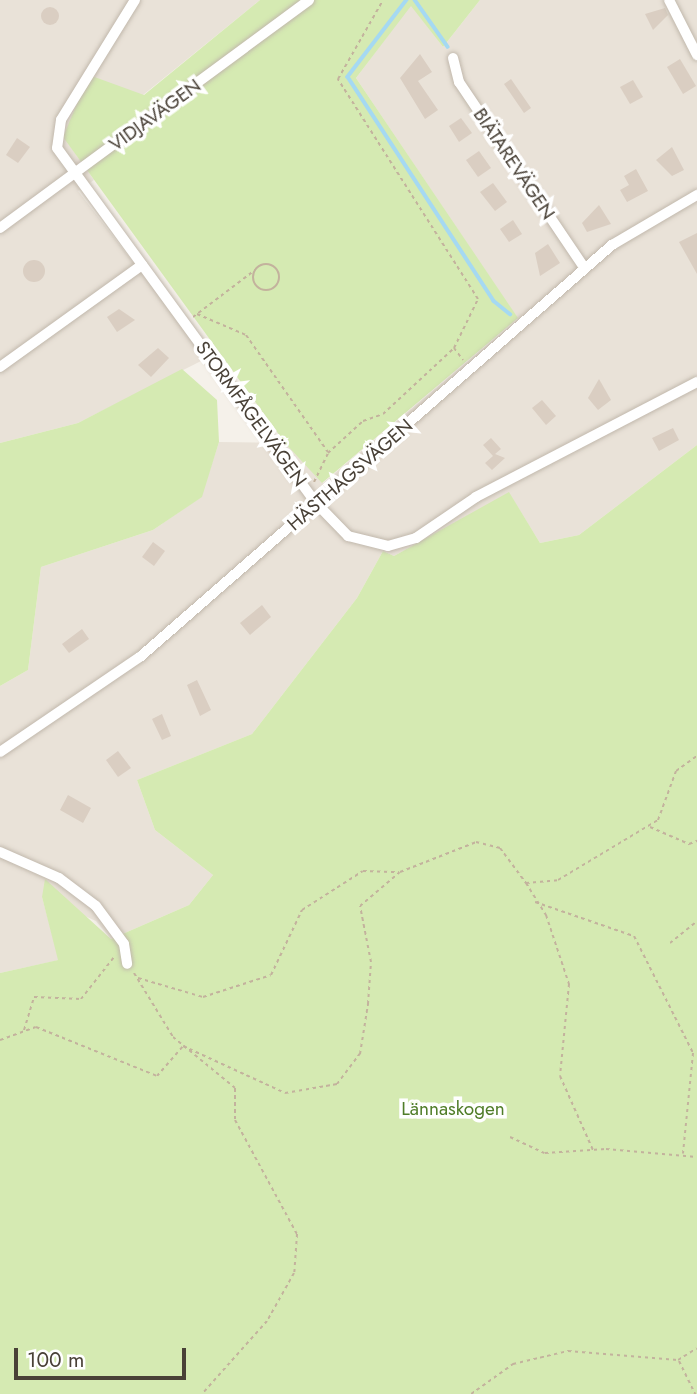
<!DOCTYPE html>
<meta charset="utf-8">
<style>
body{margin:0}
#map{position:relative;width:697px;height:1394px;overflow:hidden;background:#f5f1ea;font-family:Jost,sans-serif}
div>[style]{position:absolute}
[style*='--x']{left:calc(var(--x)*1px);top:calc(var(--y)*1px);width:calc(var(--w)*1px);rotate:calc(var(--a)*1deg)}
.residential>*{inset:0;background:#e9e2d8}
.green>*{inset:0;background:#d5eab2}
.stream>*{height:3.5px;margin:-1.75px;padding:0 1.75px;transform-origin:1.75px;border-radius:1.75px;background:#a5d9f2}
.building>*{inset:0;background:#dacec2}
.round{border-radius:50%}
.path>*{height:2px;margin-top:-1px;transform-origin:0;background:repeating-linear-gradient(90deg,#c3b29d 0 3.5px,transparent 0 7px)}
.path>.ring{margin:-1px;padding:0;box-sizing:content-box;background:none;border:2px solid #c3b29d;border-radius:50%}
.roads{filter:drop-shadow(0 0 2px #c1b8ac) drop-shadow(0 0 2px #c1b8ac)}
.minor>*{height:10px;margin:-5px;padding:0 5px;transform-origin:5px;border-radius:5px;background:#fff}
span{translate:-50% -50%;white-space:nowrap;text-align:center;line-height:1.15;-webkit-text-stroke:7px #fff;paint-order:stroke}
.street-label{font-size:19px;color:#494137}
.park-label{font-size:19px;color:#507d29}
.scale{position:absolute;left:14px;top:1348px;width:172px;height:32px;box-sizing:border-box;border:4px solid #494137;border-top:0;padding-left:9px;font-size:21px;line-height:24px;white-space:nowrap;color:#494137;-webkit-text-stroke:5px #fff;paint-order:stroke}
</style>
<div id="map">
<div class="residential">
<i style="clip-path:polygon(0 0,260px 0,143px 95px,63px 136px,94px 180px,78px 191px,207px 358px,78px 423px,0 443px)"></i>
<i style="clip-path:polygon(480px 0,697px 0,697px 445px,579px 535px,540px 543px,509px 493px,394px 556px,383px 551px,357px 598px,252px 734px,137px 780px,155px 830px,213px 875px,189px 905px,111px 939px,96px 921px,42px 897px,59px 960px,0 973px,0 686px,28px 670px,41px 567px,153px 530px,201px 497px,219px 442px,285px 443px,323px 483px,518px 319px,356px 78px,411px 5px,443px 47px)"></i>
</div>
<div class="green">
<i style="clip-path:polygon(260px 0,480px 0,443px 47px,411px 6px,356px 78px,518px 318px,322px 483px,285px 443px,63px 137px,89px 75px,144px 95px)"></i>
<i style="clip-path:polygon(182px 369px,217px 400px,219px 442px,202px 497px,153px 530px,41px 567px,28px 670px,0 686px,0 443px,78px 423px)"></i>
<i style="clip-path:polygon(697px 445px,697px 1394px,0 1394px,0 973px,58px 960px,42px 897px,45px 879px,111px 939px,189px 905px,213px 875px,155px 830px,137px 780px,252px 734px,357px 598px,383px 551px,394px 556px,509px 492px,540px 543px,579px 535px)"></i>
</div>
<div class="stream">
<i style="--x:407;--y:0;--w:97;--a:127.5"></i>
<i style="--x:348;--y:77;--w:267;--a:56.9"></i>
<i style="--x:494;--y:301;--w:21;--a:39"></i>
<i style="--x:415;--y:0;--w:57;--a:54.9"></i>
</div>
<div class="building">
<i class="round" style="left:41px;top:7px;width:18px;height:18px"></i>
<i style="clip-path:polygon(665px 8px,668px 15px,653px 30px,645px 14px)"></i>
<i style="clip-path:polygon(420px 54px,432px 72px,418px 81px,438px 110px,425px 119px,400px 78px)"></i>
<i style="clip-path:polygon(680px 59px,696px 86px,683px 94px,667px 67px)"></i>
<i style="clip-path:polygon(511px 79px,531px 108px,524px 113px,504px 84px)"></i>
<i style="clip-path:polygon(633px 80px,643px 97px,630px 104px,620px 87px)"></i>
<i style="clip-path:polygon(461px 118px,472px 133px,459px 142px,449px 126px)"></i>
<i style="clip-path:polygon(17px 138px,30px 147px,18px 163px,6px 155px)"></i>
<i style="clip-path:polygon(672px 147px,684px 170px,672px 176px,656px 160px)"></i>
<i style="clip-path:polygon(479px 151px,491px 168px,478px 177px,466px 160px)"></i>
<i style="clip-path:polygon(636px 169px,648px 191px,627px 202px,620px 190px,629px 185px,624px 176px)"></i>
<i style="clip-path:polygon(493px 183px,507px 202px,495px 211px,480px 192px)"></i>
<i style="clip-path:polygon(599px 205px,611px 224px,587px 232px,582px 223px)"></i>
<i style="clip-path:polygon(513px 220px,522px 234px,509px 242px,500px 229px)"></i>
<i style="clip-path:polygon(697px 233px,697px 274px,679px 242px)"></i>
<i style="clip-path:polygon(548px 244px,560px 263px,540px 276px,535px 253px)"></i>
<i class="round" style="left:23px;top:260px;width:22px;height:22px"></i>
<i style="clip-path:polygon(119px 309px,135px 320px,117px 332px,107px 317px)"></i>
<i style="clip-path:polygon(158px 348px,169px 358px,151px 377px,138px 365px)"></i>
<i style="clip-path:polygon(599px 379px,611px 400px,598px 410px,588px 398px)"></i>
<i style="clip-path:polygon(542px 400px,556px 416px,546px 425px,532px 408px)"></i>
<i style="clip-path:polygon(673px 428px,679px 440px,659px 451px,652px 438px)"></i>
<i style="clip-path:polygon(491px 438px,501px 449px,495px 454px,505px 458px,492px 470px,485px 463px,493px 456px,483px 445px)"></i>
<i style="clip-path:polygon(153px 542px,165px 551px,154px 566px,142px 557px)"></i>
<i style="clip-path:polygon(262px 605px,271px 617px,250px 635px,240px 623px)"></i>
<i style="clip-path:polygon(82px 629px,89px 639px,69px 653px,62px 644px)"></i>
<i style="clip-path:polygon(197px 680px,211px 710px,200px 716px,187px 685px)"></i>
<i style="clip-path:polygon(162px 714px,171px 736px,162px 740px,152px 719px)"></i>
<i style="clip-path:polygon(118px 751px,131px 768px,118px 777px,106px 760px)"></i>
<i style="clip-path:polygon(68px 795px,91px 808px,83px 823px,60px 810px)"></i>
</div>
<div class="path">
<i class="ring" style="left:253px;top:264px;width:24px;height:24px"></i>
<i style="--x:197;--y:314;--w:53;--a:23.2"></i>
<i style="--x:246;--y:335;--w:143;--a:55"></i>
<i style="--x:193;--y:317;--w:78;--a:-37.2"></i>
<i style="--x:454;--y:348;--w:15;--a:53"></i>
<i style="--x:314;--y:482;--w:32;--a:-64"></i>
<i style="--x:328;--y:453;--w:47;--a:-42.4"></i>
<i style="--x:363;--y:421;--w:21;--a:-19"></i>
<i style="--x:383;--y:414;--w:97;--a:-42.9"></i>
<i style="--x:454;--y:348;--w:55;--a:-63.9"></i>
<i style="--x:478;--y:299;--w:261;--a:-122.5"></i>
<i style="--x:338;--y:79;--w:91;--a:-60.3"></i>
<i style="--x:650;--y:827;--w:43;--a:23.6"></i>
<i style="--x:689;--y:844;--w:9;--a:-21"></i>
<i style="--x:526;--y:883;--w:38;--a:58"></i>
<i style="--x:546;--y:915;--w:73;--a:71.6"></i>
<i style="--x:569;--y:984;--w:92;--a:95.6"></i>
<i style="--x:560;--y:1076;--w:81;--a:66"></i>
<i style="--x:535;--y:902;--w:105;--a:19"></i>
<i style="--x:634;--y:936;--w:131;--a:63.2"></i>
<i style="--x:693;--y:1053;--w:101;--a:95.7"></i>
<i style="--x:670;--y:943;--w:35;--a:-39"></i>
<i style="--x:134;--y:973;--w:75;--a:58.6"></i>
<i style="--x:173;--y:1037;--w:80;--a:39.4"></i>
<i style="--x:235;--y:1088;--w:32;--a:90"></i>
<i style="--x:235;--y:1120;--w:130;--a:61.5"></i>
<i style="--x:297;--y:1234;--w:39;--a:94"></i>
<i style="--x:294;--y:1273;--w:55;--a:119.4"></i>
<i style="--x:267;--y:1321;--w:98;--a:131.7"></i>
<i style="--x:138;--y:978;--w:68;--a:16.3"></i>
<i style="--x:203;--y:997;--w:71;--a:-17.9"></i>
<i style="--x:271;--y:975;--w:72;--a:-64.5"></i>
<i style="--x:302;--y:910;--w:72;--a:-32.6"></i>
<i style="--x:363;--y:871;--w:36;--a:2"></i>
<i style="--x:24;--y:1030;--w:34;--a:-73"></i>
<i style="--x:34;--y:997;--w:47;--a:2.4"></i>
<i style="--x:81;--y:999;--w:53;--a:-51.8"></i>
<i style="--x:0;--y:1040;--w:38;--a:-20"></i>
<i style="--x:36;--y:1027;--w:131;--a:22"></i>
<i style="--x:157;--y:1076;--w:40;--a:-49"></i>
<i style="--x:183;--y:1046;--w:112;--a:24.7"></i>
<i style="--x:285;--y:1093;--w:53;--a:-9.8"></i>
<i style="--x:337;--y:1084;--w:38;--a:-53"></i>
<i style="--x:360;--y:1054;--w:51;--a:-80.9"></i>
<i style="--x:368;--y:1004;--w:42;--a:-85.9"></i>
<i style="--x:371;--y:962;--w:57;--a:-101.1"></i>
<i style="--x:360;--y:906;--w:52;--a:-40.4"></i>
<i style="--x:400;--y:872;--w:82;--a:-21.5"></i>
<i style="--x:476;--y:842;--w:25;--a:14"></i>
<i style="--x:500;--y:848;--w:44;--a:53.4"></i>
<i style="--x:526;--y:883;--w:32;--a:-5"></i>
<i style="--x:558;--y:880;--w:117;--a:-31"></i>
<i style="--x:658;--y:820;--w:52;--a:-69.8"></i>
<i style="--x:676;--y:771;--w:26;--a:-36"></i>
<i style="--x:510;--y:1137;--w:38;--a:25"></i>
<i style="--x:545;--y:1153;--w:61;--a:-3.8"></i>
<i style="--x:606;--y:1149;--w:91;--a:5"></i>
<i style="--x:679;--y:1361;--w:37;--a:64"></i>
<i style="--x:471;--y:1394;--w:52;--a:-35.5"></i>
<i style="--x:513;--y:1364;--w:57;--a:-13.3"></i>
<i style="--x:568;--y:1351;--w:110;--a:4.7"></i>
<i style="--x:678;--y:1360;--w:22;--a:-32"></i>
</div>
<div class="roads">
<div class="minor">
<i style="--x:135;--y:0;--w:141;--a:121.7"></i>
<i style="--x:61;--y:120;--w:28;--a:98"></i>
<i style="--x:57;--y:148;--w:441;--a:53.9"></i>
<i style="--x:317;--y:504;--w:45;--a:45.9"></i>
<i style="--x:348;--y:536;--w:41;--a:14"></i>
<i style="--x:388;--y:546;--w:29;--a:-16"></i>
<i style="--x:416;--y:538;--w:73;--a:-34.3"></i>
<i style="--x:476;--y:497;--w:249;--a:-27.5"></i>
<i style="--x:669;--y:0;--w:62;--a:63"></i>
<i style="--x:453;--y:58;--w:25;--a:76"></i>
<i style="--x:459;--y:82;--w:223;--a:56"></i>
<i style="--x:0;--y:228;--w:384;--a:-36.4"></i>
<i style="--x:0;--y:367;--w:175;--a:-35.7"></i>
<i style="--x:0;--y:752;--w:169;--a:-34.2"></i>
<i style="--x:140;--y:657;--w:627;--a:-41.12"></i>
<i style="--x:612;--y:245;--w:99;--a:-30.5"></i>
<i style="--x:0;--y:852;--w:64;--a:23.8"></i>
<i style="--x:59;--y:878;--w:46;--a:37.1"></i>
<i style="--x:96;--y:906;--w:47;--a:53.6"></i>
<i style="--x:124;--y:944;--w:20;--a:81"></i>
</div>
</div>
<div class="street-label">
<span style="left:155px;top:115px;rotate:-36deg">VIDJAVÄGEN</span>
<span style="left:514px;top:164px;rotate:56deg">BIÄTAREVÄGEN</span>
<span style="left:251px;top:414px;rotate:54deg">STORMFÅGELVÄGEN</span>
<span style="left:350px;top:475px;rotate:-41deg">HÄSTHAGSVÄGEN</span>
</div>
<div class="park-label">
<span style="left:453px;top:1109px">Lännaskogen</span>
</div>
<div class="scale">100 m</div>
</div>
